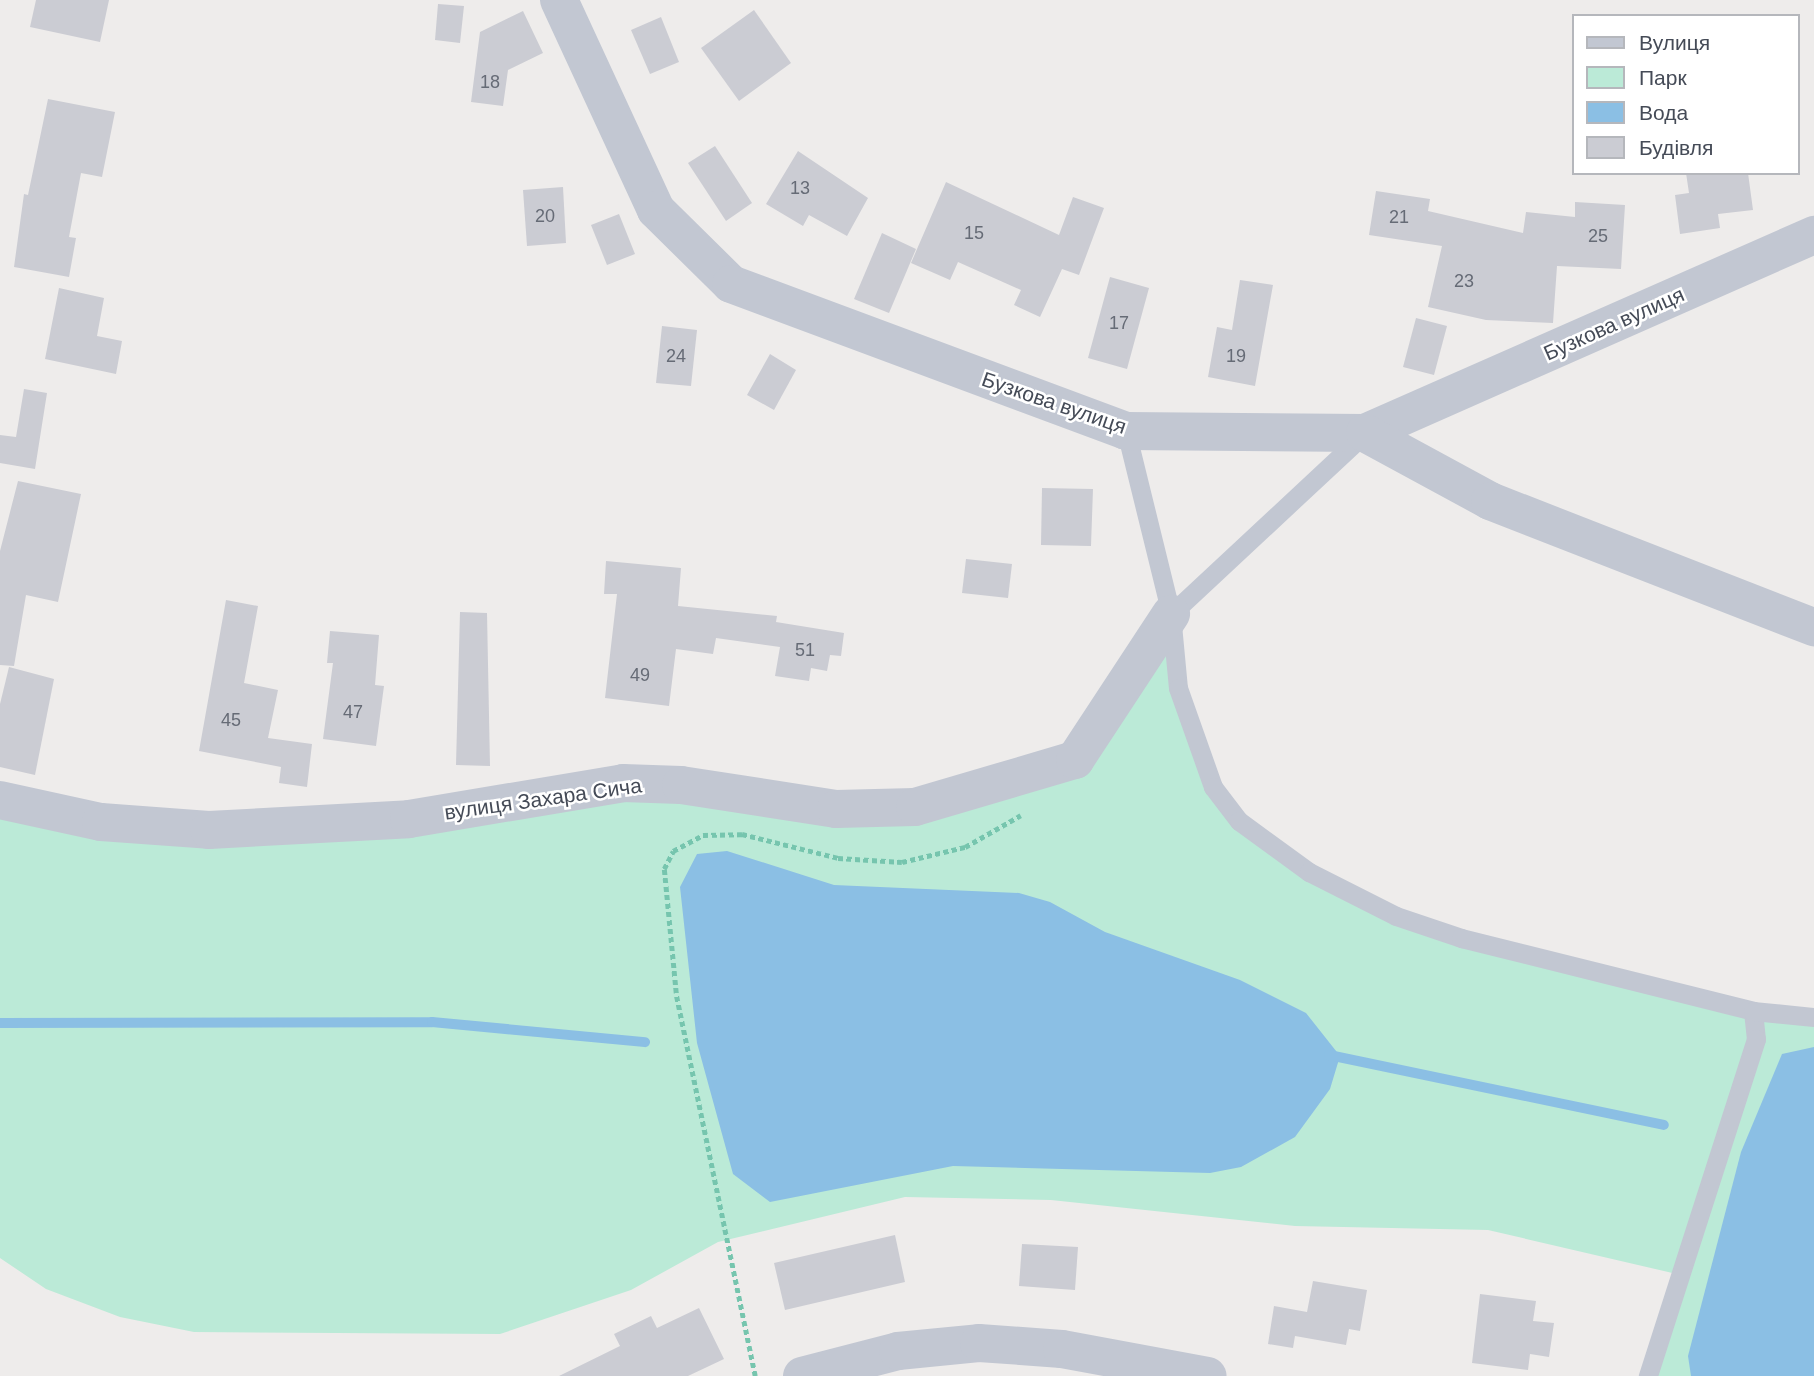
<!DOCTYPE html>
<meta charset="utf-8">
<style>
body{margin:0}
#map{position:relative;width:1814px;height:1376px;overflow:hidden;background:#eeeceb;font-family:Helvetica,sans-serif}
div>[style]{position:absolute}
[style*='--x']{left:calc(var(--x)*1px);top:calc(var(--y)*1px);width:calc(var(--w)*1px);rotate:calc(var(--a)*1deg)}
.green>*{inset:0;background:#bbead7}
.water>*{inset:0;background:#8bbfe4}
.stream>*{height:10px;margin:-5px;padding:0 5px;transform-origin:5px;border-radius:5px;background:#8bbfe4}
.building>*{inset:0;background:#cbccd3}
.path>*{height:4.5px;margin-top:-2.25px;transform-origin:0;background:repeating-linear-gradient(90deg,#76c5ae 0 5px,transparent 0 8.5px)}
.service>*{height:19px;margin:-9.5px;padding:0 9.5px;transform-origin:9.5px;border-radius:9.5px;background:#c2c7d2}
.minor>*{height:38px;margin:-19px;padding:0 19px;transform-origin:19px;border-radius:19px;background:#c2c7d2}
span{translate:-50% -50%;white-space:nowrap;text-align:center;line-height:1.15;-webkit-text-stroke:5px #fff;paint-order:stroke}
.number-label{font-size:18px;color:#666b76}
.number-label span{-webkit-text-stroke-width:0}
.street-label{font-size:21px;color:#454b57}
.legend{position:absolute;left:1572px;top:14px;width:228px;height:161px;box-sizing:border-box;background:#fff;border:2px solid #b5b7bc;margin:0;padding:9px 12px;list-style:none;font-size:21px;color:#454b57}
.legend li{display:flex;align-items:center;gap:14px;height:35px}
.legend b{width:35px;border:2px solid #b5b7bc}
</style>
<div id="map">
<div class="green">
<i style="clip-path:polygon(1171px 614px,1195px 745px,1239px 821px,1396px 916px,1814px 1017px,1814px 1376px,1648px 1376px,1681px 1275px,1488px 1230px,1295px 1226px,1051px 1200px,905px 1197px,718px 1242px,631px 1290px,500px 1334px,194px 1332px,120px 1317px,46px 1289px,0 1258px,0 800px,157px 828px,623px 783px,836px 809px,1075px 760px)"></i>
</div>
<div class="water">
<i style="clip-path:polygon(727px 851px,834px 885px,1019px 893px,1050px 902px,1105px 932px,1240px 980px,1306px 1013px,1340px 1056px,1330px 1089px,1295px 1137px,1241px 1167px,1210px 1173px,953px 1166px,770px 1202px,733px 1174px,697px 1043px,680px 887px,697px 854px)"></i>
<i style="clip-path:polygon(1814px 1047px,1814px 1376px,1691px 1376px,1688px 1356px,1741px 1152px,1782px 1054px)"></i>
</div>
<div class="stream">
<i style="--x:0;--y:1023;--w:432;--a:-0.1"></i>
<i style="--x:432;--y:1022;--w:214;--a:5.4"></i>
<i style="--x:1329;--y:1055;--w:342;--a:11.8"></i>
</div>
<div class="building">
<i style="clip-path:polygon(36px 0,109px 0,100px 42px,30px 27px)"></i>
<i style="clip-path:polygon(438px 4px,464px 6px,460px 43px,435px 40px)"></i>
<i style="clip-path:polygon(754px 10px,791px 63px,739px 101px,701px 48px)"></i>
<i style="clip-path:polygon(523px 11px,543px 53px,508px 70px,503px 106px,471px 102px,480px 32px)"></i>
<i style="clip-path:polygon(661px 17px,679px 62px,650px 74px,631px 30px)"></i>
<i style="clip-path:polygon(48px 99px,115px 112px,102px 177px,81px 173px,69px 237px,76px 238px,69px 277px,14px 267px,24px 194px,28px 195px)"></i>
<i style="clip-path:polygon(715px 146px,752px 203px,726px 221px,688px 163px)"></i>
<i style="clip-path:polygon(798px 151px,868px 198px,847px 236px,809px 215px,803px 226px,766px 204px)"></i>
<i style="clip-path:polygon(1686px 173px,1748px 173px,1753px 210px,1718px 214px,1720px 228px,1680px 234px,1675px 195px,1689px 193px)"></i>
<i style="clip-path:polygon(946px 182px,1059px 235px,1073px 197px,1104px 208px,1079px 275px,1062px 269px,1040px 317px,1014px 305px,1021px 290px,958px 262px,950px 280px,911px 263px)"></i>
<i style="clip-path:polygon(563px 187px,566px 243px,527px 246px,523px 190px)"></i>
<i style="clip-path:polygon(1376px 191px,1430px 199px,1428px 211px,1523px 233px,1526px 212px,1575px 217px,1575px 202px,1625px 205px,1621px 269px,1557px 266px,1553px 323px,1486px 320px,1428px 307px,1442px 246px,1369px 235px)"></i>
<i style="clip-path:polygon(619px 214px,635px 254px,607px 265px,591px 225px)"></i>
<i style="clip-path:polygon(882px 233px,916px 249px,889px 313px,854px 299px)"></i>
<i style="clip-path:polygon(1110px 277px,1149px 288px,1127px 369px,1088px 358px)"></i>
<i style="clip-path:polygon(1240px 280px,1273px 285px,1255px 386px,1208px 377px,1217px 327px,1232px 330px)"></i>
<i style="clip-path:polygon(59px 288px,104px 298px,97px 336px,122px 341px,116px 374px,45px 359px)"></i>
<i style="clip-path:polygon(1416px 318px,1447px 326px,1434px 375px,1403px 367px)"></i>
<i style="clip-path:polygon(662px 326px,697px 330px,691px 386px,656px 383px)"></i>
<i style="clip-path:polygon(770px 354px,796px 370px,774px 410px,747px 395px)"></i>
<i style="clip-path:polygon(24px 389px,47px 393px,35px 469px,0 463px,0 435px,16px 437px)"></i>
<i style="clip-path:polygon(18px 481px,81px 494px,58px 602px,26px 595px,14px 666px,0 665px,0 551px)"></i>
<i style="clip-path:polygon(1042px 488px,1093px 489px,1091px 546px,1041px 545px)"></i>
<i style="clip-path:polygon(966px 559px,1012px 564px,1008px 598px,962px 593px)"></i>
<i style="clip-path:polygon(606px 561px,681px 568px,678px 606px,777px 616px,776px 622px,844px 633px,841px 656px,830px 655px,827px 671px,811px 668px,809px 681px,775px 676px,780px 647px,716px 638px,713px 654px,676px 649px,669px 706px,605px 698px,617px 594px,604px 594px)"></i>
<i style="clip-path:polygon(226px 600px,258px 606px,244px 683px,278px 690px,268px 738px,312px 744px,307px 787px,279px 783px,281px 767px,199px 751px)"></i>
<i style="clip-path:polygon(460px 612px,487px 613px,490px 766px,456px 765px)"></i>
<i style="clip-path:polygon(330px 631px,379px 635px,375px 685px,384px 686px,376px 746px,323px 739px,333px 663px,327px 663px)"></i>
<i style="clip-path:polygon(9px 667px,54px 679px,35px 775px,0 767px,0 704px)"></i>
<i style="clip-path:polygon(895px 1235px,905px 1282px,785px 1310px,774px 1263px)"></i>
<i style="clip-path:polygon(1022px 1244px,1078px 1247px,1075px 1290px,1019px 1286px)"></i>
<i style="clip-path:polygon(1313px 1281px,1367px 1290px,1360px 1331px,1349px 1329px,1346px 1345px,1295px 1336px,1293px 1348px,1268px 1344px,1274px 1306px,1307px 1312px)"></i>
<i style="clip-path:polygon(1480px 1294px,1536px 1301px,1533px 1321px,1554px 1323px,1549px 1357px,1530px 1354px,1528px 1370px,1472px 1363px)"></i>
<i style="clip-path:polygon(699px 1308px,724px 1359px,688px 1376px,559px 1376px,620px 1346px,614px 1334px,651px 1316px,657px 1328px)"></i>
</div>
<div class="path">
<i style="--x:755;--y:1376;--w:391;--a:-101.7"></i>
<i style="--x:676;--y:993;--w:125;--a:-95.5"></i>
<i style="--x:664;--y:869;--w:20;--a:-63"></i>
<i style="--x:673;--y:851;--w:34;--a:-28"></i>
<i style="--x:703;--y:835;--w:39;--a:-1"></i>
<i style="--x:742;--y:834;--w:99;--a:14"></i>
<i style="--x:838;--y:858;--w:64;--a:3.6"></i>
<i style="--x:902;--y:862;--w:65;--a:-13.4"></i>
<i style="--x:965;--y:847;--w:64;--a:-29.7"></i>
</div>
<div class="service">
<i style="--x:1126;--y:431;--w:188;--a:76.2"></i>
<i style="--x:1171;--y:614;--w:74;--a:84.6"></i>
<i style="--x:1178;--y:688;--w:105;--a:70.5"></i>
<i style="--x:1213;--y:787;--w:43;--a:52.6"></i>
<i style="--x:1239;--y:821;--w:87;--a:36.1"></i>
<i style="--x:1309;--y:872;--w:97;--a:26.8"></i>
<i style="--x:1396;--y:916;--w:69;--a:18.7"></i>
<i style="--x:1461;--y:938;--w:301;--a:14"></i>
<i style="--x:1753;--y:1011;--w:28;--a:84"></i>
<i style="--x:1756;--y:1039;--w:354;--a:107.8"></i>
<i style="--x:1171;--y:614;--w:264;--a:-43"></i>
<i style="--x:1753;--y:1011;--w:61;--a:5.6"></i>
</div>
<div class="minor">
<i style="--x:559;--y:0;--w:231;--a:65.2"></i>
<i style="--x:656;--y:210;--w:105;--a:44.6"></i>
<i style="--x:731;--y:284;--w:421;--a:20.4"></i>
<i style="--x:1126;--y:431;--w:239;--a:0.5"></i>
<i style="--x:1365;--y:433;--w:491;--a:-23.8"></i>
<i style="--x:1365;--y:433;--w:142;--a:28.5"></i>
<i style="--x:1490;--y:501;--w:348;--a:21.3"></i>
<i style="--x:0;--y:800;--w:103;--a:12.3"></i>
<i style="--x:101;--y:822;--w:108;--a:4.2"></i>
<i style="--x:209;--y:830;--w:200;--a:-3.1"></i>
<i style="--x:409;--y:819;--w:217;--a:-9.5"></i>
<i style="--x:623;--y:783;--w:58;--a:2"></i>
<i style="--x:681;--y:785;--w:157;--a:8.8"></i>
<i style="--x:836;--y:809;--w:79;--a:-1.5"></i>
<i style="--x:915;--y:807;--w:167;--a:-16.4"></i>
<i style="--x:1075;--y:760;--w:175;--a:-56.7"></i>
<i style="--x:802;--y:1376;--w:99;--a:-14.6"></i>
<i style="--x:898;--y:1351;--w:81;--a:-5.6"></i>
<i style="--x:979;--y:1343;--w:83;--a:4.1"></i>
<i style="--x:1062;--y:1349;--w:148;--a:10.5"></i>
</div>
<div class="number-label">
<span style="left:490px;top:82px">18</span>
<span style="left:800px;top:188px">13</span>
<span style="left:545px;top:216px">20</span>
<span style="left:1399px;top:217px">21</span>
<span style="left:974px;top:233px">15</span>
<span style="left:1598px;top:236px">25</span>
<span style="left:1464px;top:281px">23</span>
<span style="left:1119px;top:323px">17</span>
<span style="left:676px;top:356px">24</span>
<span style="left:1236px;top:356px">19</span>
<span style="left:805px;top:650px">51</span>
<span style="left:640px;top:675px">49</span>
<span style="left:353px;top:712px">47</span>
<span style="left:231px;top:720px">45</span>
</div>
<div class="street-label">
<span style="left:1614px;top:324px;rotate:-24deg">Бузкова вулиця</span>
<span style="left:1054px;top:403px;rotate:19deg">Бузкова вулиця</span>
<span style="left:543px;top:799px;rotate:-8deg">вулиця Захара Сича</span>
</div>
<ul class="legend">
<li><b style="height:9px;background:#c2c7d2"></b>Вулиця</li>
<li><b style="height:19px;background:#bbead7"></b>Парк</li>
<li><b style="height:19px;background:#8bbfe4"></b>Вода</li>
<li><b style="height:19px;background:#cbccd3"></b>Будівля</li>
</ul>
</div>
